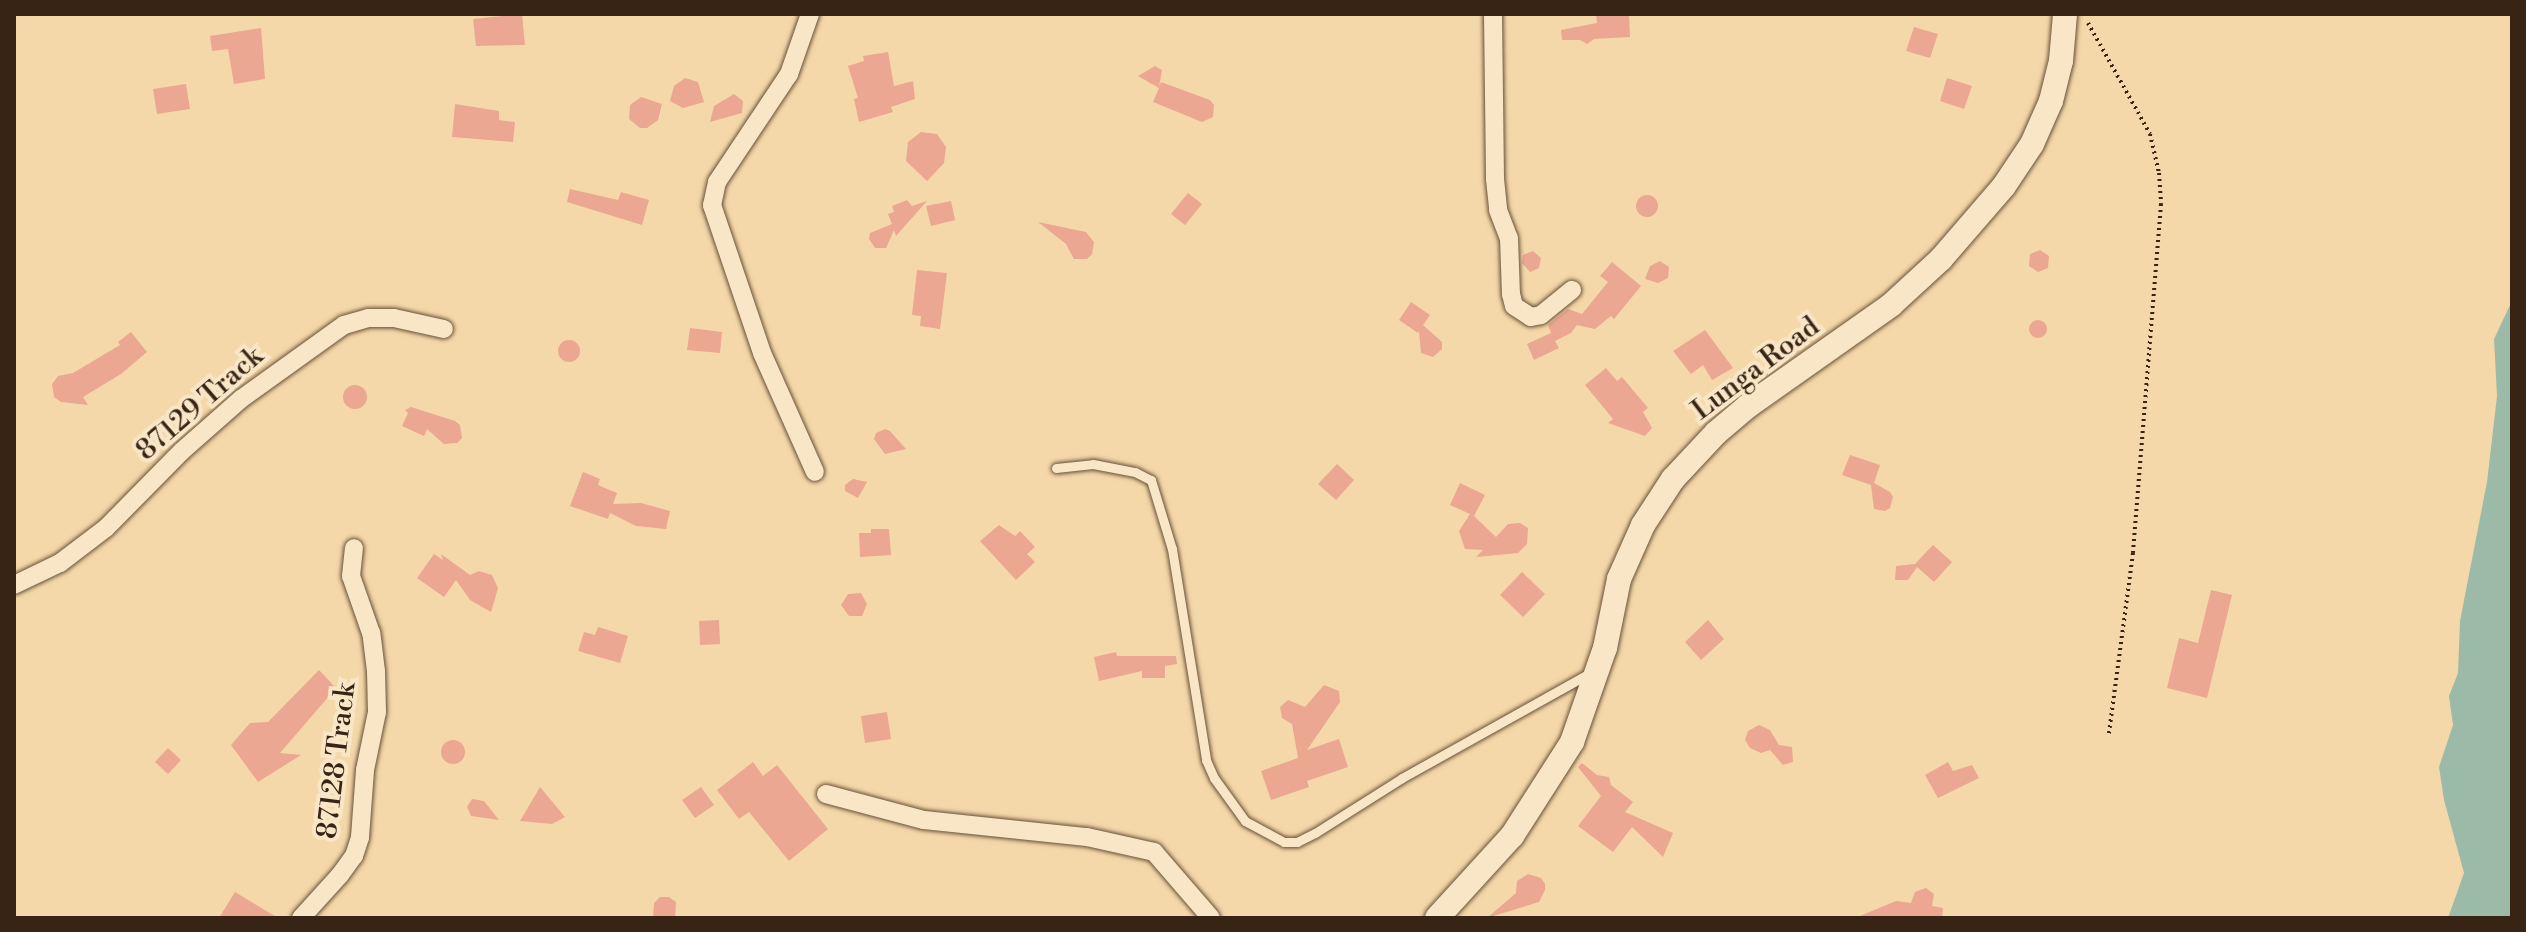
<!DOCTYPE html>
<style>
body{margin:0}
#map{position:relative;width:2526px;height:932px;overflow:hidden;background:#f5d8a9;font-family:"Libre Bodoni",serif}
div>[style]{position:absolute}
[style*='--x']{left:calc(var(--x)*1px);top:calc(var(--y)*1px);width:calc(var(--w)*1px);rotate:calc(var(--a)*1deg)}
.water>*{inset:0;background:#9cbaa8}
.building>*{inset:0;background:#eba792}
.round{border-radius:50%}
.path>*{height:4px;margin-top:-2px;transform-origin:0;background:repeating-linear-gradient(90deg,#382414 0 2px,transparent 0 6px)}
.roads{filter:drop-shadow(0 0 2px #675139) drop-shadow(0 0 2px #675139)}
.lane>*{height:9px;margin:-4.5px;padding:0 4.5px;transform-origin:4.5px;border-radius:4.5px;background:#f8e6c7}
.street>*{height:18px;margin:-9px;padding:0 9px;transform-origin:9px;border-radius:9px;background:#f8e6c7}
.secondary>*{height:24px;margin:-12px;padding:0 12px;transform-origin:12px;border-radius:12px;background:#f8e6c7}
span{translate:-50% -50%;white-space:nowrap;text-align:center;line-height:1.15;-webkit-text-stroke:8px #f8e6c7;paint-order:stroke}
.street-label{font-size:28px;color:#382414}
.frame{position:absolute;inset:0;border:16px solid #382414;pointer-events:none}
</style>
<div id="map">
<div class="water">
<i style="clip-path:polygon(2512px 301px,2512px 918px,2448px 918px,2464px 873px,2444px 800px,2439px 767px,2453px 725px,2449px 696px,2458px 673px,2460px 621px,2487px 482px,2497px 396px,2494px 339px)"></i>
</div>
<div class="building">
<i style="clip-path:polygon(522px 14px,525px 45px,476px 46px,473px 19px)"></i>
<i style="clip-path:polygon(1596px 14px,1629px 14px,1630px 37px,1594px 39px,1587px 44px,1580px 40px,1562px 40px,1561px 30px,1597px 23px)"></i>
<i style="clip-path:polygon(1914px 27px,1938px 34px,1930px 58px,1906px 51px)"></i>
<i style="clip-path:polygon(261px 28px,265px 79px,234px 84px,228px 49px,212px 51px,210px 36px)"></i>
<i style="clip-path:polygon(888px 52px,894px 86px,913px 81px,915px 99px,891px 107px,893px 112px,859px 122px,854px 99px,858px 98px,848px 66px,864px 61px,863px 56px)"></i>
<i style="clip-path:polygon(1155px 66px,1162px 70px,1159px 87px,1161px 82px,1210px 100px,1214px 105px,1213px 117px,1202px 122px,1153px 102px,1159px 88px,1138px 76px)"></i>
<i style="clip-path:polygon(685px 78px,698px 82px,704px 102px,683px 108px,670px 101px,674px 86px)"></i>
<i style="clip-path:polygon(1947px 78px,1972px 86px,1964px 109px,1940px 101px)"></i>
<i style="clip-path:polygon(186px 84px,190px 109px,157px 114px,153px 89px)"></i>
<i style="clip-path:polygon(734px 94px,743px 101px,742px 113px,710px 122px,714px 106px)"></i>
<i style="clip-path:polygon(641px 97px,662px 104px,658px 120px,647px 128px,640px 128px,629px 119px,630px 105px)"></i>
<i style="clip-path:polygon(455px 104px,499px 111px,499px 120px,515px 122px,513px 142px,452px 137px)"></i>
<i style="clip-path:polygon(921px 132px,937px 134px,946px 147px,944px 163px,927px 181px,906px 161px,908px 142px)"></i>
<i style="clip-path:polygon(570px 189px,618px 200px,621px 192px,649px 200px,642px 225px,567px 202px)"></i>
<i style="clip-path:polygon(1188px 193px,1202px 204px,1185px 225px,1171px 214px)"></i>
<i class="round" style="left:1636px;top:195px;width:22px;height:22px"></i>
<i style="clip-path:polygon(907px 200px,912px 206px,927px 201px,896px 236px,894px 230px,886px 248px,875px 248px,869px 239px,870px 233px,892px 224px,888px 214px,894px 212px,892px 206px)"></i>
<i style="clip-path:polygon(951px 201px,955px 220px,931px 226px,926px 206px)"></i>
<i style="clip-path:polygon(1038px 222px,1086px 232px,1094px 242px,1092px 254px,1087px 259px,1074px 259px,1066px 244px)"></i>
<i style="clip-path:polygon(2040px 250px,2049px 256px,2048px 268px,2038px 272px,2029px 266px,2030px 254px)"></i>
<i style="clip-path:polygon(1533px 251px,1541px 258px,1539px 268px,1530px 272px,1522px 263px,1523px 255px)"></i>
<i style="clip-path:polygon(1660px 261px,1669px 267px,1668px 278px,1658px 283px,1645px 279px,1650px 266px)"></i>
<i style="clip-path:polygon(1612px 262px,1641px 286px,1614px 319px,1611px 316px,1595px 329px,1577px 325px,1571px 333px,1555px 341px,1559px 348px,1534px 360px,1527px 344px,1551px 333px,1548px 325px,1568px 309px,1582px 314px,1608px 282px,1600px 276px)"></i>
<i style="clip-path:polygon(917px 270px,947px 273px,940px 329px,920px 326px,921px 316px,912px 315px)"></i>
<i style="clip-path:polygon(1411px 302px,1430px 315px,1423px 325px,1442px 342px,1442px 349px,1433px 357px,1421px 353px,1419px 331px,1418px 333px,1399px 320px)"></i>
<i class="round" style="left:2029px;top:320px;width:18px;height:18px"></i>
<i style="clip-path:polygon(690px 328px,722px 332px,720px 353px,687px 350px)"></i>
<i style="clip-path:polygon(1705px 330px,1733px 368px,1712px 380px,1703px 365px,1691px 374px,1673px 351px)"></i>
<i style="clip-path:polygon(131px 332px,147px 352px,121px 374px,83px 397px,88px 405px,61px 402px,54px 397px,52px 384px,58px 376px,73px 373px,120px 345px,118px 342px)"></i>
<i class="round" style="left:558px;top:340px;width:22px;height:22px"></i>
<i style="clip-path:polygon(1606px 368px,1617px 381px,1622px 377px,1648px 408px,1643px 412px,1652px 428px,1645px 436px,1608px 423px,1613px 419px,1585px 385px)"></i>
<i class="round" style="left:343px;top:385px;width:24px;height:24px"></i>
<i style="clip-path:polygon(411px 407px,455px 421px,460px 425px,462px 438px,457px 443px,444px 444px,427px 429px,424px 436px,402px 426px,408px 413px,405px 410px)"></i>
<i style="clip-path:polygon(885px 429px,890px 431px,906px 449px,885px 454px,874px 439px,876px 433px)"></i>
<i style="clip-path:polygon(1850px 455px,1880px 465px,1874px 483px,1890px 492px,1893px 497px,1890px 508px,1885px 511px,1874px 509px,1871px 485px,1842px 475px)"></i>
<i style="clip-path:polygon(1337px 464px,1354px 480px,1336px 500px,1318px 484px)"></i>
<i style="clip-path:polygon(583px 472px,600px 479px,598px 485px,617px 493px,613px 504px,641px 503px,670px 511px,666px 529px,636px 526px,610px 513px,608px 519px,570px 506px)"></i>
<i style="clip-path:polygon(853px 479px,867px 482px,858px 498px,845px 491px,845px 485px)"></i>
<i style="clip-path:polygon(1460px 483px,1485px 495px,1474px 516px,1496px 537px,1508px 524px,1520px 523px,1528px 528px,1527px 544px,1518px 553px,1476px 557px,1483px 550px,1465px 549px,1459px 531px,1470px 514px,1450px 505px)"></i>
<i style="clip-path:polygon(999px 525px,1015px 536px,1020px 531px,1035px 547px,1027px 554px,1035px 562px,1016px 580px,980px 541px)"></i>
<i style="clip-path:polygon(871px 529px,889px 529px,891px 555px,860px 557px,859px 533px,871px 533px)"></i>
<i style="clip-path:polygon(1933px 545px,1952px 562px,1934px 582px,1917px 567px,1908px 580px,1895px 580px,1896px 566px,1915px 564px)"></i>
<i style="clip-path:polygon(434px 554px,443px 560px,441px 554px,470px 575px,479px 571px,492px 575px,498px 588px,491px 612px,470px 600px,456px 580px,444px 597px,417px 578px)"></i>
<i style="clip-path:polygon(1522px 572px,1545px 594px,1523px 617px,1500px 595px)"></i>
<i style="clip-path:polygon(2211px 590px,2232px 595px,2207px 698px,2167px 688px,2179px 638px,2198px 643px)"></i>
<i style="clip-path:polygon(861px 593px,867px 604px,862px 616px,849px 616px,841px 605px,848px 594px)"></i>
<i style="clip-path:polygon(719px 620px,720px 644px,700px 645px,699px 621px)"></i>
<i style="clip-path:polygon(1708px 620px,1724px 639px,1701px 660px,1685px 642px)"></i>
<i style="clip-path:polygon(598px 627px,628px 636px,620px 663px,578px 651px,584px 632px,595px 635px)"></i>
<i style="clip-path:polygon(1116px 652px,1117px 656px,1176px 656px,1177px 664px,1165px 666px,1165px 678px,1142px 678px,1142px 671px,1099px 681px,1094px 657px)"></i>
<i style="clip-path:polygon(319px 670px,336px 688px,280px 753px,301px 755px,258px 782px,231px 745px,250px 723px,268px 722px)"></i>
<i style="clip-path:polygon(1324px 685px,1339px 691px,1340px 702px,1307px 750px,1339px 739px,1348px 767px,1307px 781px,1309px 787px,1271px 800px,1261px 771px,1298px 758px,1292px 724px,1282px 718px,1280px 707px,1288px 700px,1305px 707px)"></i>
<i style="clip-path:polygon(887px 712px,891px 739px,865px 743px,861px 716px)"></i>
<i style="clip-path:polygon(1759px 725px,1770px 730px,1779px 745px,1792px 747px,1793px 762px,1783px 765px,1770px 750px,1761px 753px,1750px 748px,1745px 740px,1748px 731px)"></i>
<i class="round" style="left:441px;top:740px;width:24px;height:24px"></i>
<i style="clip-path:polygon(168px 748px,181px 760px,168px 774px,155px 762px)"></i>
<i style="clip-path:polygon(753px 762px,763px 776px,777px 765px,828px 829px,789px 861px,749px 812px,739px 819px,717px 790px)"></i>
<i style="clip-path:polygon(1948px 762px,1953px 771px,1972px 765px,1979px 778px,1938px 798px,1925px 775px)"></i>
<i style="clip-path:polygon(1582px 763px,1597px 775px,1609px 777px,1611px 785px,1633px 802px,1625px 812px,1673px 833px,1663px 857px,1632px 827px,1613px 852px,1578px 826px,1601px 796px,1578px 767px)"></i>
<i style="clip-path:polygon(540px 787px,565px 817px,552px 824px,520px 821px)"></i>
<i style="clip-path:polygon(701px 787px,714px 805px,695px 818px,682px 800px)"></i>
<i style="clip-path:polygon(472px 799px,484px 801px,499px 820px,471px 816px,467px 807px)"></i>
<i style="clip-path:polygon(1528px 874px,1541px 878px,1545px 884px,1545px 890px,1539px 902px,1487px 918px,1516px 893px,1517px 881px)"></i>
<i style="clip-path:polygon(1926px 888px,1934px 894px,1932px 906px,1943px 908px,1942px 918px,1855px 918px,1896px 901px,1911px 903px,1915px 892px)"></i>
<i style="clip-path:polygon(235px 892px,278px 918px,219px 918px)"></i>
<i style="clip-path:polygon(660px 897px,669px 897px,676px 902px,675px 918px,653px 918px,654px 903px)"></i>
</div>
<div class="path">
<i style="--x:2088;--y:23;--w:127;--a:60.8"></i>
<i style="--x:2150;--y:134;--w:40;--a:77"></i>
<i style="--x:2159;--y:173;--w:31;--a:86"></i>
<i style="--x:2161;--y:204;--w:350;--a:94.6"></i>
<i style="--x:2133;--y:553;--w:182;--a:97.6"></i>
</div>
<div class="roads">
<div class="lane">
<i style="--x:1056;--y:468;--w:37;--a:-6"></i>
<i style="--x:1093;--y:464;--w:43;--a:10.8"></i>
<i style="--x:1135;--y:472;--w:18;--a:27"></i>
<i style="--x:1151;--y:480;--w:72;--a:73.1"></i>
<i style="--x:1172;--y:549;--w:214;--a:80.8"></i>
<i style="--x:1206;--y:760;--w:20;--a:66"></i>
<i style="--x:1214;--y:778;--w:53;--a:54.2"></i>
<i style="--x:1245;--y:821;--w:44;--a:28.3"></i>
<i style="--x:1284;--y:842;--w:13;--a:0"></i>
<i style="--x:1297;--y:842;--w:20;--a:-27"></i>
<i style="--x:1315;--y:833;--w:103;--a:-32.3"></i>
<i style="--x:1402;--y:778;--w:218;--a:-29.2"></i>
</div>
<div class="street">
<i style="--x:810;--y:14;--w:64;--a:109.3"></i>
<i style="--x:789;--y:74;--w:130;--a:123.7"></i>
<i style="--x:717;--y:182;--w:24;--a:102"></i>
<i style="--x:712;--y:205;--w:156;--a:71.3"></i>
<i style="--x:762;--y:353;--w:130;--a:66"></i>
<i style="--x:1493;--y:14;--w:165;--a:89.3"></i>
<i style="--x:1495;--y:179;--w:31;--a:84"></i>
<i style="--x:1498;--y:210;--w:30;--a:69"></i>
<i style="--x:1509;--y:238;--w:56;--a:88"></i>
<i style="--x:1511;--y:294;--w:12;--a:76"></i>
<i style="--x:1514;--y:306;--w:20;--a:33"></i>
<i style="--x:1531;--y:317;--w:10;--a:-11"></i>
<i style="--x:1541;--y:315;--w:40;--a:-39"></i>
<i style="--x:14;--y:585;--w:51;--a:-25.6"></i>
<i style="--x:60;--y:563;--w:58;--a:-37.3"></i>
<i style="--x:106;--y:528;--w:108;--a:-45.4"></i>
<i style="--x:182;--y:451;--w:79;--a:-41.4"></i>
<i style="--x:241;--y:399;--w:127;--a:-35.7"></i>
<i style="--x:344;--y:325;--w:25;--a:-16"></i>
<i style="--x:368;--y:318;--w:26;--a:0"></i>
<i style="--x:394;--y:318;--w:51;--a:12.4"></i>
<i style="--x:826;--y:794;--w:101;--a:14.9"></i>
<i style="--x:924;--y:820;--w:164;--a:6"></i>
<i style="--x:1087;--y:837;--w:69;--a:12.6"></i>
<i style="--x:1154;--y:852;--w:87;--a:49.2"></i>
<i style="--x:301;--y:918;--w:58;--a:-47.8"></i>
<i style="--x:340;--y:875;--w:24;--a:-54"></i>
<i style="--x:354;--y:856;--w:20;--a:-72"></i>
<i style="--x:360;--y:837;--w:67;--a:-85.7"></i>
<i style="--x:365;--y:770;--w:59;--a:-78.3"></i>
<i style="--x:377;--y:712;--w:41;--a:-91.4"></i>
<i style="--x:376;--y:671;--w:38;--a:-97"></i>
<i style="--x:371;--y:633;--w:60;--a:-109.3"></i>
<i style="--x:351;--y:576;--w:28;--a:-84"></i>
</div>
<div class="secondary">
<i style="--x:1437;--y:918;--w:111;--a:-47.6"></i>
<i style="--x:1512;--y:836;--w:112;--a:-57.4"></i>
<i style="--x:1572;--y:742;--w:100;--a:-70.7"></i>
<i style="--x:1605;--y:648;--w:70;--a:-78.5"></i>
<i style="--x:1619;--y:579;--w:59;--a:-66"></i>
<i style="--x:1643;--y:525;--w:55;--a:-56.9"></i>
<i style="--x:1673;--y:479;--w:63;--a:-46.9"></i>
<i style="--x:1716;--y:433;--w:42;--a:-40.2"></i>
<i style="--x:1748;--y:406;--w:175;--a:-35.2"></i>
<i style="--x:1891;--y:305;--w:68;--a:-42.6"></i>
<i style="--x:1941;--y:259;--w:96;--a:-49.2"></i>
<i style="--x:2004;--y:186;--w:50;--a:-56.3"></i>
<i style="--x:2032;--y:144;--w:47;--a:-66.2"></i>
<i style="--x:2051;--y:101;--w:41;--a:-76"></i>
<i style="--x:2061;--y:61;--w:47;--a:-85.1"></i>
</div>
</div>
<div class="street-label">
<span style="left:1756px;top:369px;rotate:-37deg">Lunga Road</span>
<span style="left:200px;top:404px;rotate:-41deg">87129 Track</span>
<span style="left:337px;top:761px;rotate:-83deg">87128 Track</span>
</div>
<div class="frame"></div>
</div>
